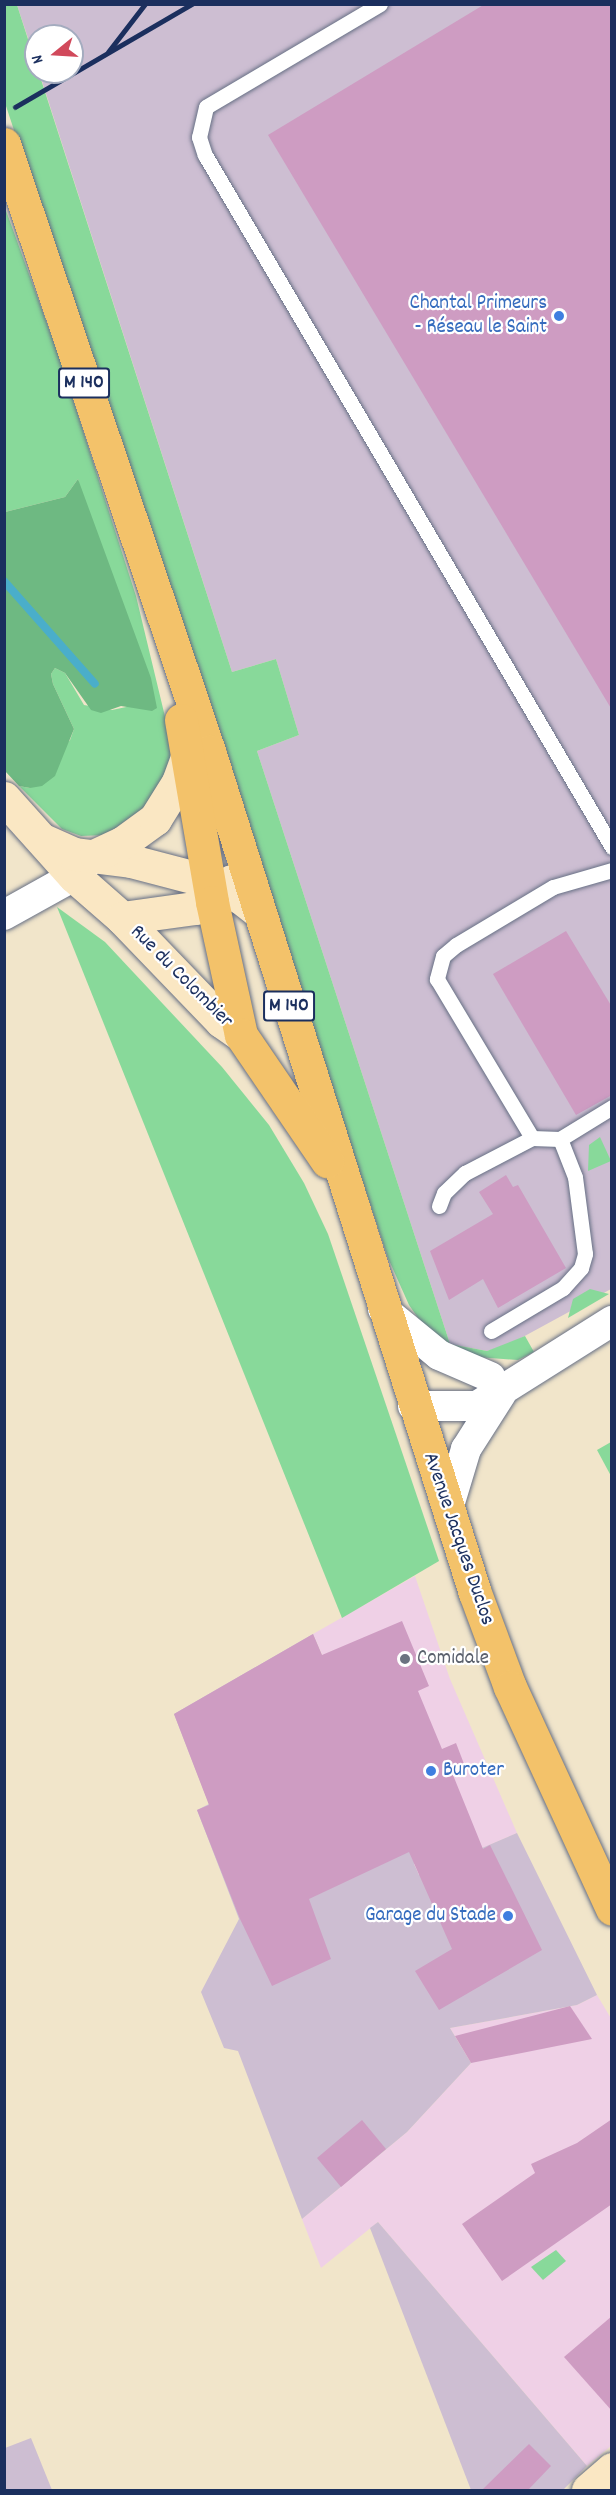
<!DOCTYPE html>
<meta charset="utf-8">
<style>
body{margin:0}
#map{position:relative;width:616px;height:2495px;overflow:hidden;background:#f1e5ca;font-family:Dekko,sans-serif}
div>[style]{position:absolute}
[style*='--x']{left:calc(var(--x)*1px);top:calc(var(--y)*1px);width:calc(var(--w)*1px);rotate:calc(var(--a)*1deg)}
.built>*{inset:0;background:#efd0e6}
.industrial>*{inset:0;background:#cdbed2}
.green>*{inset:0;background:#88d99a}
.forest>*{inset:0;background:#6eb982}
.stream>*{height:8px;margin:-4px;padding:0 4px;transform-origin:4px;border-radius:4px;background:#4aaeca}
.building>*{inset:0;background:#ce9cc2}
.roads{filter:drop-shadow(0 0 2px #666f84) drop-shadow(0 0 2px #666f84)}
.lane>*{height:15px;margin:-7.5px;padding:0 7.5px;transform-origin:7.5px;border-radius:7.5px;background:#fff}
.street>*{height:30px;margin:-15px;padding:0 15px;transform-origin:15px;border-radius:15px;background:#fff}
.secondary>*{height:33px;margin:-16.5px;padding:0 16.5px;transform-origin:16.5px;border-radius:16.5px;background:#fae7c3}
.primary>*{height:33px;margin:-16.5px;padding:0 16.5px;transform-origin:16.5px;border-radius:16.5px;background:#f3c26a}
.rail>*{height:4.5px;margin:-2.25px;padding:0 2.25px;transform-origin:2.25px;border-radius:2.25px;background:#1b2f5e}
.dots>*{width:16px;height:16px;translate:-50% -50%;box-sizing:border-box;border:3px solid #fff;border-radius:50%}
span{translate:-50% -50%;white-space:nowrap;text-align:center;line-height:1.15;-webkit-text-stroke:4.5px #fff;paint-order:stroke}
.shield-label span{padding:2px 4px;background:#fff;border:2px solid;border-radius:4px;-webkit-text-stroke-width:0}
.shield-label{font-size:20px;color:#1b2f5e;font-weight:700}
.shop-label{font-size:21px;color:#366cbe}
.right{translate:-100% -50%;text-align:right}
.left{translate:0 -50%;text-align:left}
.street-label{font-size:21px;color:#1b2f5e}
.worship-label{font-size:21px;color:#5b616d}
.frame{position:absolute;inset:0;border:6px solid #1b2f5e;pointer-events:none}
.north{position:absolute;left:24px;top:24px;width:60px;height:60px;box-sizing:border-box;background:#fff;border:2px solid #a4acbf;border-radius:50%;rotate:252deg;font-size:16px;font-weight:700;line-height:24px;text-align:center;color:#1b2f5e}
.north::after{content:'';display:block;margin:auto;width:21px;height:27px;background:#d1495b;clip-path:polygon(50% 0,100% 100%,50% 72%,0 100%)}
</style>
<div id="map">
<div class="built">
<i style="clip-path:polygon(415px 1576px,450px 1679px,517px 1833px,419px 1876px,313px 1634px)"></i>
<i style="clip-path:polygon(597px 1995px,612px 2020px,611px 2446px,587px 2466px,378px 2222px,321px 2268px,302px 2219px,407px 2132px,471px 2063px,450px 2028px,577px 2005px)"></i>
</div>
<div class="industrial">
<i style="clip-path:polygon(17px 5px,611px 5px,611px 1289px,510px 1344px,487px 1351px,450px 1344px,257px 751px,299px 735px,276px 659px,232px 672px,39px 72px,72px 72px,72px 36px,36px 36px,36px 62px)"></i>
<i style="clip-path:polygon(313px 1634px,349px 1720px,421px 1860px,414px 1864px,419px 1875px,517px 1833px,597px 1995px,577px 2005px,450px 2028px,471px 2063px,407px 2132px,302px 2219px,238px 2051px,224px 2048px,201px 1992px,239px 1919px,197px 1810px,209px 1804px,174px 1714px)"></i>
<i style="clip-path:polygon(378px 2222px,587px 2466px,563px 2490px,471px 2490px,370px 2228px)"></i>
<i style="clip-path:polygon(31px 2438px,52px 2490px,5px 2490px,5px 2448px)"></i>
</div>
<div class="green">
<i style="clip-path:polygon(4px 5px,17px 5px,232px 672px,276px 659px,299px 735px,257px 751px,450px 1344px,487px 1351px,525px 1336px,534px 1352px,518px 1360px,476px 1357px,454px 1349px,423px 1325px,409px 1305px,388px 1258px,5px 103px)"></i>
<i style="clip-path:polygon(4px 205px,62px 365px,136px 596px,167px 725px,171px 760px,159px 797px,106px 835px,81px 836px,62px 829px,19px 786px,30px 788px,70px 740px,74px 729px,53px 684px,51px 674px,55px 668px,65px 673px,84px 705px,112px 710px,131px 706px,78px 479px,65px 497px,5px 512px)"></i>
<i style="clip-path:polygon(57px 907px,105px 942px,222px 1067px,269px 1125px,304px 1183px,328px 1234px,439px 1561px,342px 1618px)"></i>
<i style="clip-path:polygon(600px 1137px,611px 1161px,588px 1171px,589px 1145px)"></i>
<i style="clip-path:polygon(590px 1289px,609px 1294px,568px 1318px,573px 1299px)"></i>
<i style="clip-path:polygon(611px 1442px,611px 1476px,597px 1450px)"></i>
<i style="clip-path:polygon(556px 2250px,566px 2261px,543px 2280px,531px 2267px)"></i>
</div>
<div class="forest">
<i style="clip-path:polygon(78px 479px,151px 678px,157px 708px,152px 711px,121px 706px,101px 713px,91px 710px,65px 673px,55px 668px,51px 674px,53px 684px,74px 729px,55px 776px,42px 786px,30px 788px,19px 786px,5px 771px,5px 512px,65px 497px)"></i>
</div>
<div class="stream">
<i style="--x:4;--y:581;--w:137;--a:48.5"></i>
</div>
<div class="building">
<i style="clip-path:polygon(485px 4px,612px 4px,612px 710px,268px 135px)"></i>
<i style="clip-path:polygon(566px 931px,612px 1007px,612px 1095px,576px 1115px,493px 974px)"></i>
<i style="clip-path:polygon(506px 1175px,513px 1187px,518px 1185px,566px 1268px,498px 1308px,483px 1279px,449px 1300px,430px 1251px,493px 1214px,479px 1192px)"></i>
<i style="clip-path:polygon(402px 1621px,429px 1686px,418px 1691px,442px 1749px,456px 1743px,466px 1769px,453px 1775px,483px 1849px,490px 1845px,542px 1950px,439px 2010px,415px 1971px,452px 1949px,409px 1852px,309px 1899px,331px 1959px,272px 1986px,240px 1919px,197px 1810px,209px 1805px,174px 1714px,313px 1634px,322px 1655px)"></i>
<i style="clip-path:polygon(570px 2006px,592px 2039px,471px 2063px,455px 2036px)"></i>
<i style="clip-path:polygon(612px 2119px,612px 2204px,502px 2281px,462px 2224px,535px 2173px,531px 2164px,577px 2143px)"></i>
<i style="clip-path:polygon(362px 2120px,386px 2149px,341px 2187px,317px 2158px)"></i>
<i style="clip-path:polygon(612px 2316px,612px 2411px,564px 2357px)"></i>
<i style="clip-path:polygon(529px 2444px,551px 2466px,528px 2490px,482px 2490px)"></i>
</div>
<div class="roads">
<div class="lane">
<i style="--x:380;--y:4;--w:202;--a:149.4"></i>
<i style="--x:206;--y:107;--w:31;--a:103"></i>
<i style="--x:199;--y:137;--w:19;--a:72"></i>
<i style="--x:205;--y:155;--w:803;--a:59.54"></i>
<i style="--x:612;--y:870;--w:61;--a:163.9"></i>
<i style="--x:553;--y:887;--w:113;--a:149.1"></i>
<i style="--x:456;--y:945;--w:17;--a:140"></i>
<i style="--x:443;--y:956;--w:24;--a:105"></i>
<i style="--x:437;--y:979;--w:185;--a:59.1"></i>
<i style="--x:532;--y:1138;--w:28;--a:2"></i>
<i style="--x:560;--y:1139;--w:61;--a:-31.6"></i>
<i style="--x:439;--y:1206;--w:14;--a:-69"></i>
<i style="--x:444;--y:1193;--w:29;--a:-44"></i>
<i style="--x:465;--y:1173;--w:76;--a:-27.6"></i>
<i style="--x:491;--y:1331;--w:84;--a:-30.8"></i>
<i style="--x:563;--y:1288;--w:27;--a:-48"></i>
<i style="--x:581;--y:1268;--w:15;--a:-74"></i>
<i style="--x:585;--y:1254;--w:78;--a:-97.4"></i>
<i style="--x:575;--y:1177;--w:41;--a:-111.5"></i>
</div>
<div class="street">
<i style="--x:4;--y:915;--w:80;--a:-29.1"></i>
<i style="--x:74;--y:876;--w:23;--a:-45"></i>
<i style="--x:383;--y:1309;--w:72;--a:39.4"></i>
<i style="--x:439;--y:1355;--w:56;--a:23.3"></i>
<i style="--x:413;--y:1406;--w:64;--a:0"></i>
<i style="--x:477;--y:1406;--w:160;--a:-32.2"></i>
<i style="--x:448;--y:1509;--w:63;--a:-73.3"></i>
<i style="--x:466;--y:1449;--w:65;--a:-57.5"></i>
</div>
<div class="secondary">
<i style="--x:4;--y:798;--w:105;--a:48.1"></i>
<i style="--x:74;--y:876;--w:64;--a:41.2"></i>
<i style="--x:122;--y:918;--w:143;--a:46.1"></i>
<i style="--x:221;--y:1021;--w:24;--a:35"></i>
<i style="--x:43;--y:840;--w:35;--a:24"></i>
<i style="--x:75;--y:854;--w:56;--a:7.1"></i>
<i style="--x:131;--y:861;--w:80;--a:14.6"></i>
<i style="--x:208;--y:881;--w:36;--a:27"></i>
<i style="--x:240;--y:897;--w:23;--a:38"></i>
<i style="--x:96;--y:855;--w:29;--a:-25"></i>
<i style="--x:122;--y:843;--w:41;--a:-36"></i>
<i style="--x:155;--y:819;--w:44;--a:-58.1"></i>
<i style="--x:178;--y:782;--w:27;--a:-70"></i>
<i style="--x:122;--y:918;--w:74;--a:-7.8"></i>
<i style="--x:195;--y:908;--w:25;--a:-21"></i>
<i style="--x:218;--y:899;--w:22;--a:-54"></i>
<i style="--x:588;--y:2490;--w:32;--a:-41"></i>
</div>
<div class="primary">
<i style="--x:4;--y:144;--w:641;--a:71.34"></i>
<i style="--x:209;--y:751;--w:883;--a:72.47"></i>
<i style="--x:475;--y:1593;--w:100;--a:69.6"></i>
<i style="--x:510;--y:1687;--w:244;--a:65.3"></i>
<i style="--x:181;--y:720;--w:185;--a:80.3"></i>
<i style="--x:212;--y:902;--w:136;--a:77.7"></i>
<i style="--x:241;--y:1035;--w:153;--a:55.7"></i>
</div>
</div>
<div class="rail">
<i style="--x:108;--y:52;--w:61;--a:-52.4"></i>
<i style="--x:15;--y:107;--w:205;--a:-30.2"></i>
</div>
<div class="dots">
<i style="left:559px;top:316px;background:#3f7fe0"></i>
<i style="left:405px;top:1659px;background:#6b7280"></i>
<i style="left:431px;top:1771px;background:#3f7fe0"></i>
<i style="left:508px;top:1916px;background:#3f7fe0"></i>
</div>
<div class="shield-label">
<span style="left:84px;top:383px">M 140</span>
<span style="left:289px;top:1006px">M 140</span>
</div>
<div class="shop-label">
<span class="right" style="left:547px;top:316px">Chantal Primeurs<br>- Réseau le Saint</span>
<span class="left" style="left:443px;top:1771px">Buroter</span>
<span class="right" style="left:496px;top:1916px">Garage du Stade</span>
</div>
<div class="street-label">
<span style="left:181px;top:977px;rotate:45deg">Rue du Colombier</span>
<span style="left:458px;top:1539px;rotate:71deg">Avenue Jacques Duclos</span>
</div>
<div class="worship-label">
<span class="left" style="left:417px;top:1659px">Comidale</span>
</div>
<div class="frame"></div>
<div class="north">N</div>
</div>
